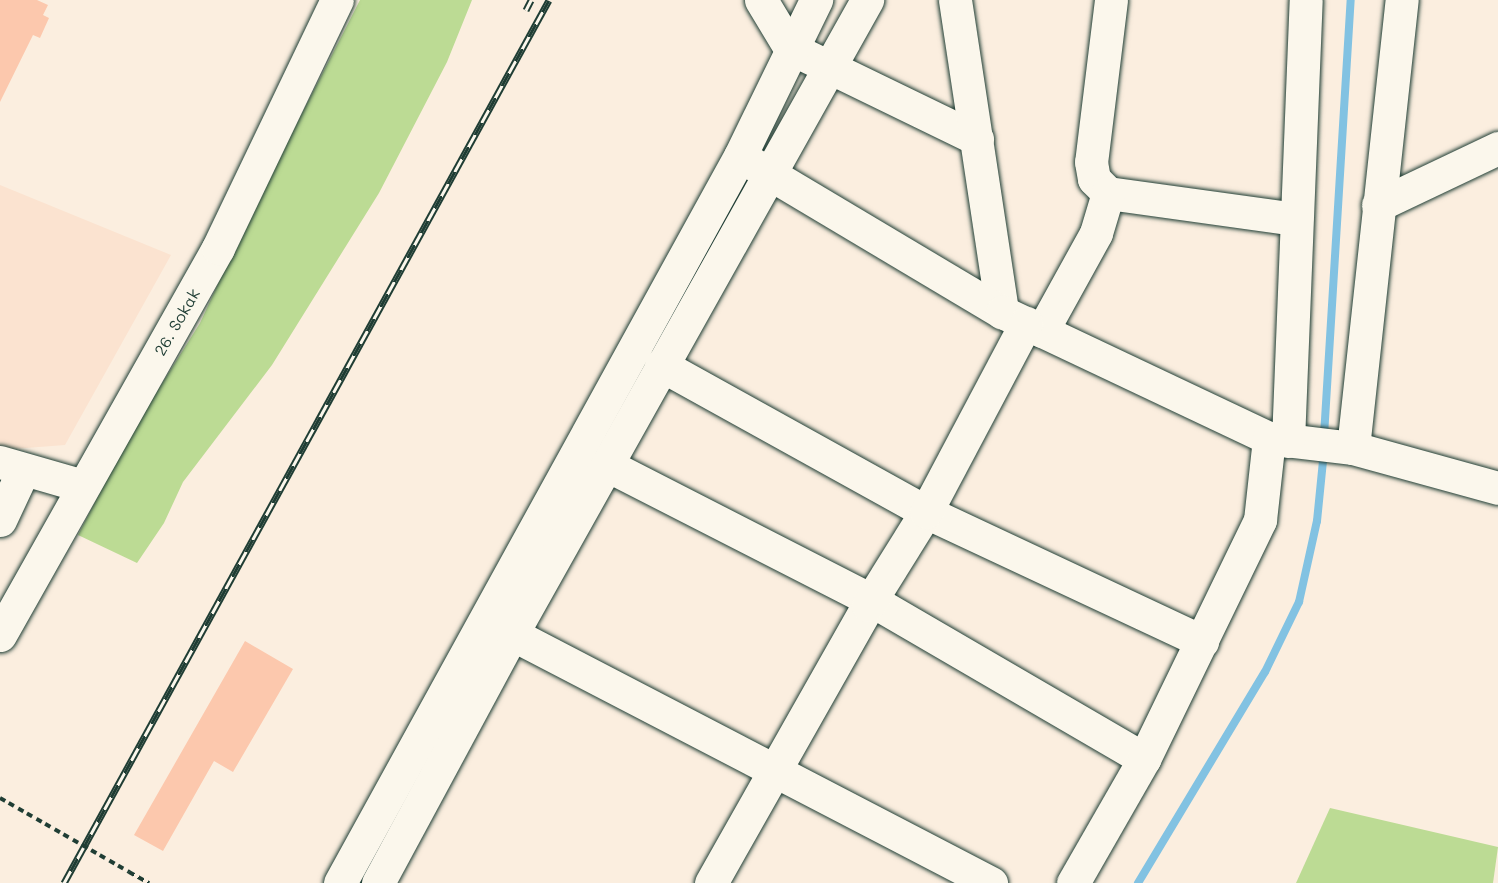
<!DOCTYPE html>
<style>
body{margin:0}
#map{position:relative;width:1498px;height:883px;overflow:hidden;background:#fbeedf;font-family:Mali,sans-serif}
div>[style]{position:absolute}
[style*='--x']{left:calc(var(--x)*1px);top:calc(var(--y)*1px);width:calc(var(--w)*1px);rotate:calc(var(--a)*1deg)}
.built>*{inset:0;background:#fbe3d0}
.green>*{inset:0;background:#bcdb94}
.stream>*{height:8px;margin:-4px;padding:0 4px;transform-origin:4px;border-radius:4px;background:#82c2e2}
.building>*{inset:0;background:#fcc8ad}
.path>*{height:4px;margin-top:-2px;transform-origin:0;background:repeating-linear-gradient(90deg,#1f3d34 0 6px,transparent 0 10.5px)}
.roads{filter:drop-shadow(0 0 2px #1f3d34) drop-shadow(0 0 2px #1f3d34)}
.minor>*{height:33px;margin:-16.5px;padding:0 16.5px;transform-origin:16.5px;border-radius:16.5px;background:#fbf7ec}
.major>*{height:33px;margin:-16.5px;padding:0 16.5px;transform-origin:16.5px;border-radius:16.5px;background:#fbf7ec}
.rail>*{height:7px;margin-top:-3.5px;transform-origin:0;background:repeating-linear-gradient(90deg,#fbf7ec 0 14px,#1f3d34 0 28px);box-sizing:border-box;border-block:2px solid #1f3d34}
.path-bridge>*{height:4px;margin-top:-2px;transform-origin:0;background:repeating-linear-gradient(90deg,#1f3d34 0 6px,transparent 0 10.5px)}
span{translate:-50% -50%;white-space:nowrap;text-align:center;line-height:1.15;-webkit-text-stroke:4.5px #fbf7ec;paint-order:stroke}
.street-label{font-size:16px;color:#1f3d34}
</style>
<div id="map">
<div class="built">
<i style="clip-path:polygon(0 185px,171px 255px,65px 445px,0 450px)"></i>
</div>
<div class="green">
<i style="clip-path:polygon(360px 0,472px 0,447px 62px,379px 193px,272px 365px,183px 482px,164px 523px,137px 563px,78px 535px,129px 436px,200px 323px,248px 219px)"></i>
<i style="clip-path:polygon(1330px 808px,1498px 847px,1493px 883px,1296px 883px)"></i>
</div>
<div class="stream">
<i style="--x:1324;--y:436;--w:437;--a:-86.5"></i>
<i style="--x:1138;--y:883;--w:246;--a:-59"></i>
<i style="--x:1265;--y:672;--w:78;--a:-64.1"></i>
<i style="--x:1299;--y:602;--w:83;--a:-77.5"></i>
<i style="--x:1317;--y:521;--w:70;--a:-84.3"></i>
</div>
<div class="building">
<i style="clip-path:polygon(0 0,37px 0,48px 5px,43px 15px,49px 18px,40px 38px,33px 35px,0 102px)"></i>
<i style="clip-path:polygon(245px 641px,293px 669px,233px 772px,214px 761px,163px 851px,134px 835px)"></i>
</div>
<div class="path">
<i style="--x:129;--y:872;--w:23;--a:29"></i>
</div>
<div class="roads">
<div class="minor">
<i style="--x:761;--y:0;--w:56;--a:58.9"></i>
<i style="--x:790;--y:48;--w:208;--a:25.9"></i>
<i style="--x:955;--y:0;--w:316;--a:81.4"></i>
<i style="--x:1111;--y:0;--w:163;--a:97"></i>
<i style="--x:1091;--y:162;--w:17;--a:80"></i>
<i style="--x:1094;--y:179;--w:20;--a:45"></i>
<i style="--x:1108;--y:193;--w:190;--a:7.9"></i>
<i style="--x:745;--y:159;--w:299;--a:30.8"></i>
<i style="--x:1002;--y:312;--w:295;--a:25.3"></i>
<i style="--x:1269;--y:438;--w:85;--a:6.8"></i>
<i style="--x:1353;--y:448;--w:150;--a:15.4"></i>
<i style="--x:1378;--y:205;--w:133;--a:-25.4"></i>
<i style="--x:1042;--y:331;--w:112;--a:-61.1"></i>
<i style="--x:1096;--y:233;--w:42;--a:-73.3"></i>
<i style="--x:661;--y:365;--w:303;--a:29"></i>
<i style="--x:926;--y:512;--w:305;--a:25.1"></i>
<i style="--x:1288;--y:441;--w:441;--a:-87.7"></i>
<i style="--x:1353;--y:448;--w:451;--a:-83.8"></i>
<i style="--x:0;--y:462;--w:86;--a:16.1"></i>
<i style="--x:609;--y:466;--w:294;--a:27.1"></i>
<i style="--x:871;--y:600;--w:316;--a:30.2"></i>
<i style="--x:0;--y:520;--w:54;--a:-64.9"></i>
<i style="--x:512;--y:634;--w:540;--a:27.47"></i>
<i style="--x:0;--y:635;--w:444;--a:-60.6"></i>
<i style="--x:218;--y:248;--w:275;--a:-64.4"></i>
<i style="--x:711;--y:883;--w:319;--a:-60.5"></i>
<i style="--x:868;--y:605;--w:110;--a:-58.1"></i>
<i style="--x:926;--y:512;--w:214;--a:-62.1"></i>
<i style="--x:1073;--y:883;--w:143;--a:-60.2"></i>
<i style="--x:1144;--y:759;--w:266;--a:-64.1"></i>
<i style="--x:1260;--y:520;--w:82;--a:-83.7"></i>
</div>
<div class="major">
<i style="--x:340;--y:883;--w:830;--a:-61.18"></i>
<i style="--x:740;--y:156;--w:174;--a:-64"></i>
<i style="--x:378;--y:883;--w:283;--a:-61.7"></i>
<i style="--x:512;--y:634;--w:727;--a:-60.75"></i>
</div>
</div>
<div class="rail">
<i style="--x:526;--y:10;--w:11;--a:-63"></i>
<i style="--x:64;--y:883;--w:1007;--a:-61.22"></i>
</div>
<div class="path-bridge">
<i style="--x:0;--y:798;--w:149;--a:29.8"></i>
</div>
<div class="street-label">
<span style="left:177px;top:322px;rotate:-60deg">26. Sokak</span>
</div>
</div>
